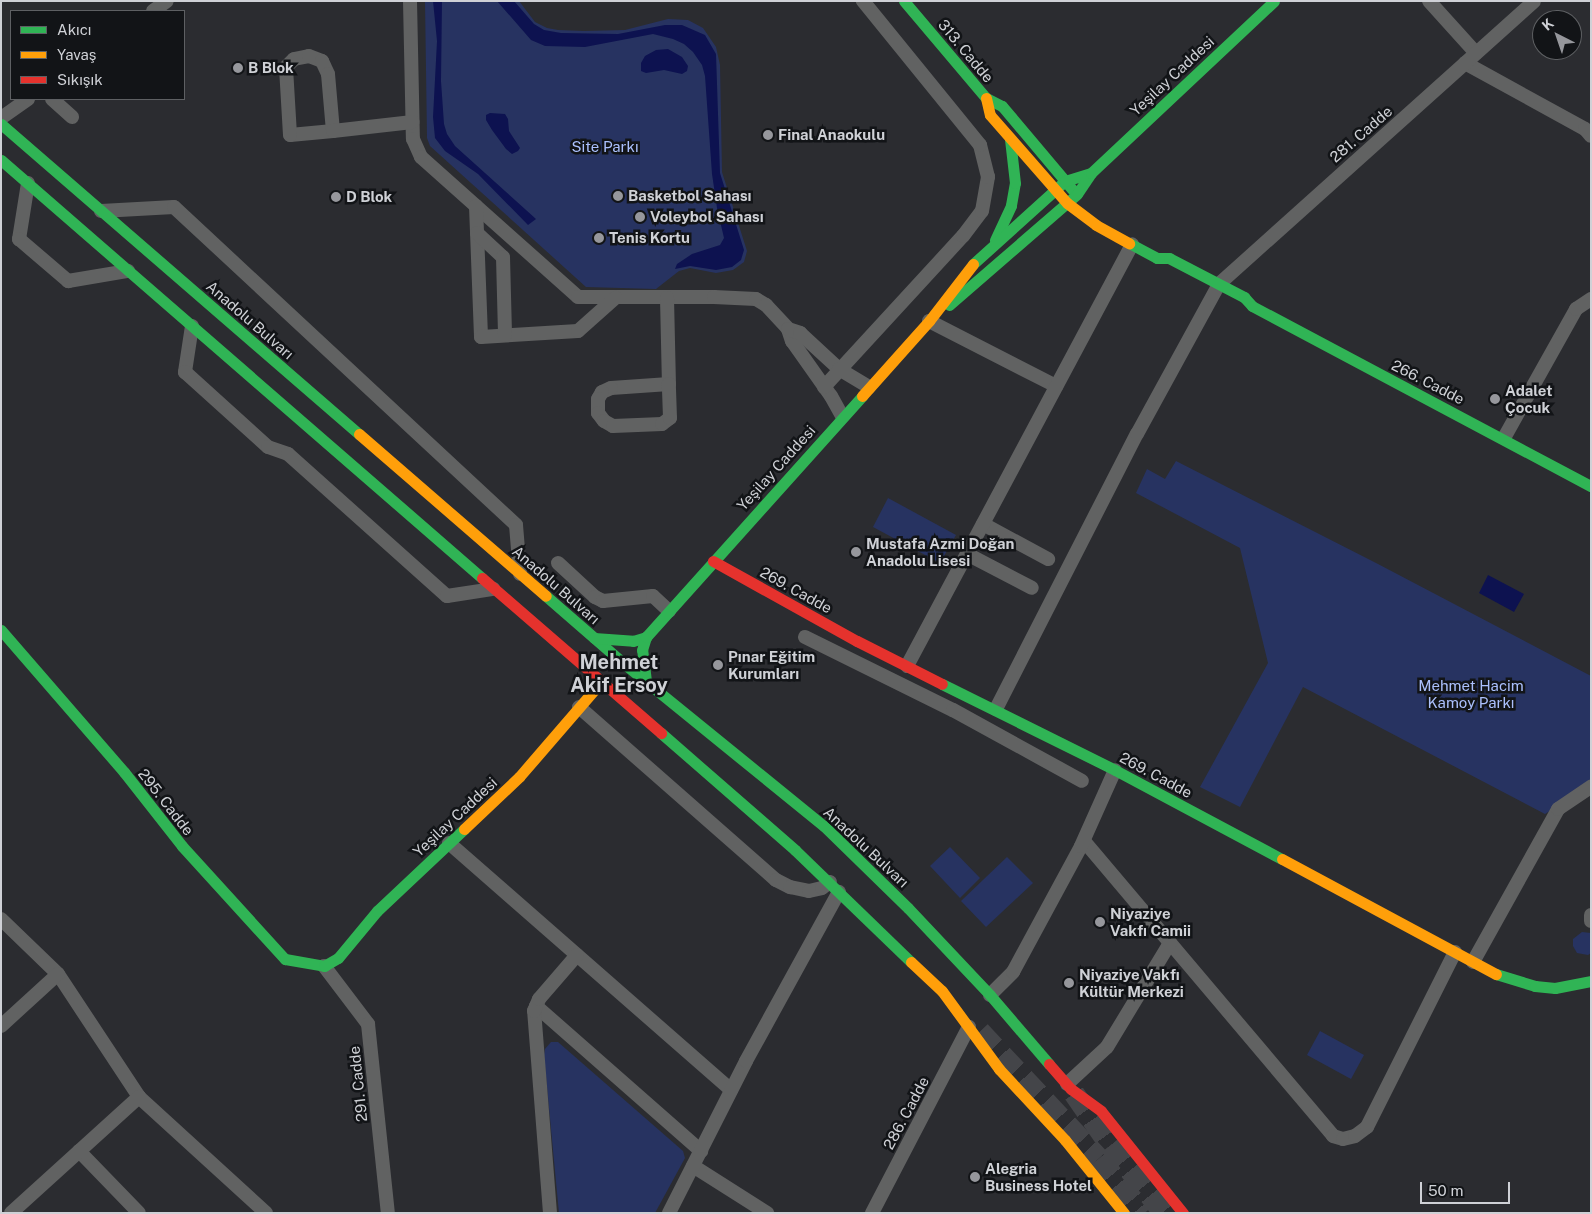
<!DOCTYPE html>
<meta charset="utf-8">
<style>
body{margin:0}
#map{position:relative;width:1592px;height:1214px;overflow:hidden;background:#2b2c30;font-family:"Public Sans",sans-serif}
div>[style]{position:absolute}
[style*='--x']{left:calc(var(--x)*1px);top:calc(var(--y)*1px);width:calc(var(--w)*1px);rotate:calc(var(--a)*1deg)}
.green>*{inset:0;background:#273361}
.water>*{inset:0;background:#0d1250}
.primary-tunnel>*{height:21px;margin-top:-10.5px;transform-origin:0;background:repeating-linear-gradient(90deg,#444549 0 21px,transparent 0 32px)}
.street>*{height:14px;margin:-7px;padding:0 7px;transform-origin:7px;border-radius:7px;background:#616262}
.fast>*{height:11px;margin:-5.5px;padding:0 5.5px;transform-origin:5.5px;border-radius:5.5px;background:#30b455}
.slow>*{height:11px;margin:-5.5px;padding:0 5.5px;transform-origin:5.5px;border-radius:5.5px;background:#ff9f0a}
.jam>*{height:11px;margin:-5.5px;padding:0 5.5px;transform-origin:5.5px;border-radius:5.5px;background:#e5322d}
.dots>*{width:14px;height:14px;translate:-50% -50%;box-sizing:border-box;border:2px solid #121417;border-radius:50%}
span{translate:-50% -50%;white-space:nowrap;text-align:center;line-height:1.15;-webkit-text-stroke:5px #121417;paint-order:stroke}
.street-label{font-size:15px;color:#cfd1d6}
.poi-label{font-size:15px;color:#cfd1d6;font-weight:700}
.left{translate:0 -50%;text-align:left}
.park-label{font-size:15px;color:#abc0fd}
.district-label{font-size:20px;color:#cfd1d6;font-weight:700}
.frame{position:absolute;inset:0;border:2px solid #cfd1d6;pointer-events:none}
.legend{position:absolute;left:10px;top:10px;width:175px;height:90px;box-sizing:border-box;background:#121417;border:1px solid #5e6063;margin:0;padding:6px 9px;list-style:none;font-size:15px;color:#cfd1d6}
.legend li{display:flex;align-items:center;gap:10px;height:25px}
.legend b{width:25px;border:1px solid #5e6063}
.north{position:absolute;left:1532px;top:10px;width:50px;height:50px;box-sizing:border-box;background:#121417;border:1px solid #5e6063;border-radius:50%;rotate:319deg;font-size:14px;font-weight:700;line-height:20px;text-align:center;color:#cfd1d6}
.north::after{content:'';display:block;margin:auto;width:18px;height:22px;background:#96979c;clip-path:polygon(50% 0,100% 100%,50% 72%,0 100%)}
.scale{position:absolute;left:1420px;top:1182px;width:90px;height:22px;box-sizing:border-box;border:2px solid #cfd1d6;border-top:0;padding-left:6px;font-size:15px;line-height:18px;white-space:nowrap;color:#cfd1d6;-webkit-text-stroke:4px #121417;paint-order:stroke}
</style>
<div id="map">
<div class="green">
<i style="clip-path:polygon(425px 1px,519px 1px,535px 22px,547px 28px,558px 30px,584px 31px,625px 30px,668px 19px,688px 20px,703px 28px,716px 47px,720px 65px,722px 172px,747px 251px,744px 262px,733px 270px,716px 273px,690px 268px,679px 271px,656px 289px,586px 287px,430px 146px,427px 138px)"></i>
<i style="clip-path:polygon(1176px 461px,1378px 564px,1591px 676px,1591px 785px,1545px 814px,1303px 687px,1240px 807px,1200px 787px,1268px 663px,1240px 548px,1136px 493px,1147px 469px,1165px 479px)"></i>
<i style="clip-path:polygon(888px 498px,956px 535px,940px 563px,873px 527px)"></i>
<i style="clip-path:polygon(950px 847px,980px 878px,960px 898px,930px 866px)"></i>
<i style="clip-path:polygon(1007px 857px,1033px 883px,986px 927px,961px 901px)"></i>
<i style="clip-path:polygon(1582px 932px,1591px 933px,1591px 953px,1588px 955px,1577px 953px,1573px 946px,1573px 939px)"></i>
<i style="clip-path:polygon(1320px 1031px,1364px 1055px,1351px 1079px,1307px 1055px)"></i>
<i style="clip-path:polygon(551px 1042px,558px 1042px,683px 1151px,685px 1158px,655px 1213px,559px 1213px,544px 1055px,545px 1049px)"></i>
</div>
<div class="water">
<i style="clip-path:polygon(433px 1px,442px 1px,441px 81px,444px 124px,447px 134px,455px 146px,536px 219px,528px 225px,478px 174px,445px 151px,435px 138px,433px 117px,437px 41px)"></i>
<i style="clip-path:polygon(497px 1px,514px 1px,534px 24px,544px 30px,561px 33px,618px 34px,665px 25px,682px 25px,705px 35px,716px 54px,720px 173px,744px 250px,741px 260px,732px 267px,716px 270px,690px 266px,675px 269px,677px 264px,692px 254px,720px 245px,724px 238px,717px 208px,712px 174px,705px 76px,702px 65px,693px 52px,684px 44px,673px 39px,653px 34px,585px 47px,545px 46px,531px 40px)"></i>
<i style="clip-path:polygon(668px 49px,682px 57px,688px 66px,687px 71px,682px 74px,664px 70px,646px 73px,641px 71px,641px 63px,645px 56px,656px 50px)"></i>
<i style="clip-path:polygon(490px 113px,505px 114px,508px 119px,509px 131px,520px 148px,518px 151px,512px 154px,506px 149px,492px 130px,486px 120px,486px 115px)"></i>
<i style="clip-path:polygon(1488px 575px,1524px 594px,1514px 612px,1479px 593px)"></i>
</div>
<div class="primary-tunnel">
<i style="--x:980;--y:1031;--w:174;--a:46.9"></i>
<i style="--x:1099;--y:1158;--w:71;--a:50.7"></i>
<i style="--x:1074;--y:1093;--w:63;--a:55.3"></i>
<i style="--x:1110;--y:1145;--w:87;--a:51.5"></i>
</div>
<div class="street">
<i style="--x:410;--y:1;--w:138;--a:88.8"></i>
<i style="--x:413;--y:139;--w:20;--a:66"></i>
<i style="--x:421;--y:157;--w:210;--a:41.7"></i>
<i style="--x:578;--y:297;--w:136;--a:0"></i>
<i style="--x:714;--y:297;--w:42;--a:2.7"></i>
<i style="--x:756;--y:299;--w:12;--a:31"></i>
<i style="--x:766;--y:305;--w:33;--a:47"></i>
<i style="--x:788;--y:329;--w:13;--a:72"></i>
<i style="--x:792;--y:341;--w:67;--a:54.7"></i>
<i style="--x:831;--y:396;--w:23;--a:61"></i>
<i style="--x:1429;--y:1;--w:70;--a:47.9"></i>
<i style="--x:153;--y:11;--w:17;--a:-36"></i>
<i style="--x:1465;--y:63;--w:137;--a:28.8"></i>
<i style="--x:1585;--y:129;--w:9;--a:49"></i>
<i style="--x:52;--y:99;--w:27;--a:42"></i>
<i style="--x:1;--y:118;--w:33;--a:-35"></i>
<i style="--x:333;--y:131;--w:43;--a:174.7"></i>
<i style="--x:290;--y:135;--w:68;--a:-93.4"></i>
<i style="--x:286;--y:67;--w:11;--a:-45"></i>
<i style="--x:294;--y:59;--w:15;--a:-11"></i>
<i style="--x:309;--y:56;--w:14;--a:21"></i>
<i style="--x:322;--y:61;--w:14;--a:65"></i>
<i style="--x:328;--y:74;--w:57;--a:85"></i>
<i style="--x:333;--y:131;--w:80;--a:-6.5"></i>
<i style="--x:28;--y:183;--w:57;--a:99.1"></i>
<i style="--x:19;--y:239;--w:65;--a:40.6"></i>
<i style="--x:68;--y:281;--w:61;--a:-9.5"></i>
<i style="--x:476;--y:206;--w:131;--a:87.8"></i>
<i style="--x:481;--y:337;--w:97;--a:-3.5"></i>
<i style="--x:578;--y:331;--w:50;--a:-41.7"></i>
<i style="--x:101;--y:211;--w:73;--a:-3.1"></i>
<i style="--x:174;--y:207;--w:467;--a:42.9"></i>
<i style="--x:516;--y:525;--w:49;--a:85.3"></i>
<i style="--x:477;--y:233;--w:35;--a:43"></i>
<i style="--x:503;--y:257;--w:78;--a:88.5"></i>
<i style="--x:667;--y:298;--w:86;--a:88.7"></i>
<i style="--x:669;--y:384;--w:58;--a:176.1"></i>
<i style="--x:611;--y:388;--w:10;--a:156"></i>
<i style="--x:602;--y:392;--w:8;--a:120"></i>
<i style="--x:598;--y:399;--w:14;--a:90"></i>
<i style="--x:598;--y:413;--w:10;--a:53"></i>
<i style="--x:604;--y:421;--w:10;--a:29"></i>
<i style="--x:613;--y:426;--w:49;--a:-2.3"></i>
<i style="--x:662;--y:424;--w:10;--a:-37"></i>
<i style="--x:670;--y:418;--w:34;--a:-92"></i>
<i style="--x:929;--y:321;--w:143;--a:27.1"></i>
<i style="--x:192;--y:326;--w:47;--a:98.7"></i>
<i style="--x:185;--y:372;--w:112;--a:42.1"></i>
<i style="--x:268;--y:447;--w:21;--a:19"></i>
<i style="--x:288;--y:454;--w:213;--a:41.8"></i>
<i style="--x:447;--y:596;--w:47;--a:-8.7"></i>
<i style="--x:788;--y:329;--w:13;--a:18"></i>
<i style="--x:800;--y:333;--w:53;--a:42.7"></i>
<i style="--x:839;--y:369;--w:35;--a:31"></i>
<i style="--x:824;--y:387;--w:205;--a:-47.4"></i>
<i style="--x:963;--y:236;--w:31;--a:-53"></i>
<i style="--x:982;--y:211;--w:35;--a:-80"></i>
<i style="--x:988;--y:177;--w:33;--a:-104"></i>
<i style="--x:980;--y:145;--w:186;--a:-129.1"></i>
<i style="--x:1504;--y:438;--w:148;--a:-60.8"></i>
<i style="--x:1576;--y:309;--w:18;--a:-34"></i>
<i style="--x:983;--y:524;--w:74;--a:28.3"></i>
<i style="--x:967;--y:554;--w:73;--a:27.6"></i>
<i style="--x:558;--y:563;--w:50;--a:42.6"></i>
<i style="--x:595;--y:597;--w:9;--a:27"></i>
<i style="--x:603;--y:601;--w:50;--a:-5.7"></i>
<i style="--x:653;--y:596;--w:22;--a:43"></i>
<i style="--x:805;--y:637;--w:165;--a:26.3"></i>
<i style="--x:953;--y:710;--w:147;--a:28.8"></i>
<i style="--x:907;--y:666;--w:478;--a:-61.9"></i>
<i style="--x:579;--y:707;--w:262;--a:41.3"></i>
<i style="--x:776;--y:880;--w:16;--a:27"></i>
<i style="--x:790;--y:887;--w:19;--a:12"></i>
<i style="--x:809;--y:891;--w:13;--a:-13"></i>
<i style="--x:822;--y:888;--w:10;--a:-37"></i>
<i style="--x:996;--y:709;--w:309;--a:-62.9"></i>
<i style="--x:1137;--y:434;--w:171;--a:-61.3"></i>
<i style="--x:1219;--y:284;--w:423;--a:-41.9"></i>
<i style="--x:1084;--y:841;--w:386;--a:49.8"></i>
<i style="--x:1333;--y:1136;--w:10;--a:17"></i>
<i style="--x:1343;--y:1139;--w:12;--a:-14"></i>
<i style="--x:1355;--y:1136;--w:15;--a:-37"></i>
<i style="--x:1367;--y:1127;--w:196;--a:-63.3"></i>
<i style="--x:449;--y:843;--w:375;--a:41.2"></i>
<i style="--x:1591;--y:915;--w:6;--a:90"></i>
<i style="--x:1;--y:919;--w:79;--a:44"></i>
<i style="--x:58;--y:974;--w:147;--a:56.6"></i>
<i style="--x:139;--y:1097;--w:172;--a:42.4"></i>
<i style="--x:1473;--y:962;--w:175;--a:-60.9"></i>
<i style="--x:1558;--y:809;--w:40;--a:-34"></i>
<i style="--x:324;--y:966;--w:73;--a:52.8"></i>
<i style="--x:368;--y:1024;--w:190;--a:84"></i>
<i style="--x:990;--y:995;--w:33;--a:-45"></i>
<i style="--x:1013;--y:972;--w:143;--a:-61.6"></i>
<i style="--x:1081;--y:846;--w:83;--a:-65.9"></i>
<i style="--x:536;--y:1006;--w:220;--a:41.3"></i>
<i style="--x:1;--y:1026;--w:77;--a:-42.4"></i>
<i style="--x:1067;--y:1084;--w:54;--a:-42.8"></i>
<i style="--x:1107;--y:1047;--w:122;--a:-58.8"></i>
<i style="--x:79;--y:1151;--w:86;--a:45.9"></i>
<i style="--x:693;--y:1166;--w:88;--a:32.4"></i>
<i style="--x:11;--y:1213;--w:173;--a:-42.2"></i>
<i style="--x:550;--y:1213;--w:203;--a:-94.5"></i>
<i style="--x:534;--y:1011;--w:13;--a:-67"></i>
<i style="--x:539;--y:999;--w:58;--a:-49.2"></i>
<i style="--x:669;--y:1213;--w:170;--a:-63.1"></i>
<i style="--x:746;--y:1061;--w:193;--a:-61.2"></i>
<i style="--x:872;--y:1213;--w:210;--a:-62.5"></i>
</div>
<div class="fast">
<i style="--x:904;--y:1;--w:127;--a:49.8"></i>
<i style="--x:986;--y:98;--w:18;--a:27"></i>
<i style="--x:1002;--y:106;--w:109;--a:49.9"></i>
<i style="--x:1;--y:124;--w:474;--a:40.9"></i>
<i style="--x:1;--y:160;--w:637;--a:40.99"></i>
<i style="--x:995;--y:240;--w:38;--a:-65"></i>
<i style="--x:1011;--y:205;--w:22;--a:-80"></i>
<i style="--x:1015;--y:183;--w:44;--a:-96.5"></i>
<i style="--x:1129;--y:243;--w:32;--a:28"></i>
<i style="--x:1157;--y:258;--w:12;--a:0"></i>
<i style="--x:1169;--y:258;--w:85;--a:27.5"></i>
<i style="--x:1244;--y:297;--w:12;--a:48"></i>
<i style="--x:1252;--y:306;--w:384;--a:28"></i>
<i style="--x:973;--y:264;--w:124;--a:-42.1"></i>
<i style="--x:1065;--y:181;--w:27;--a:-17"></i>
<i style="--x:949;--y:305;--w:169;--a:-40.9"></i>
<i style="--x:1077;--y:194;--w:25;--a:-56"></i>
<i style="--x:1091;--y:173;--w:251;--a:-43.2"></i>
<i style="--x:546;--y:596;--w:101;--a:41"></i>
<i style="--x:622;--y:662;--w:260;--a:39.1"></i>
<i style="--x:824;--y:826;--w:117;--a:44.3"></i>
<i style="--x:908;--y:908;--w:120;--a:46.7"></i>
<i style="--x:990;--y:995;--w:91;--a:49.5"></i>
<i style="--x:1;--y:630;--w:188;--a:49.1"></i>
<i style="--x:124;--y:772;--w:94;--a:51.9"></i>
<i style="--x:182;--y:846;--w:153;--a:47.7"></i>
<i style="--x:285;--y:959;--w:40;--a:10"></i>
<i style="--x:324;--y:966;--w:16;--a:-30"></i>
<i style="--x:338;--y:958;--w:61;--a:-50.3"></i>
<i style="--x:377;--y:911;--w:120;--a:-43.3"></i>
<i style="--x:594;--y:638;--w:39;--a:4"></i>
<i style="--x:633;--y:641;--w:14;--a:-17"></i>
<i style="--x:646;--y:681;--w:31;--a:-97"></i>
<i style="--x:642;--y:650;--w:14;--a:-73"></i>
<i style="--x:646;--y:637;--w:324;--a:-48.1"></i>
<i style="--x:942;--y:684;--w:193;--a:26.4"></i>
<i style="--x:1115;--y:770;--w:189;--a:28.1"></i>
<i style="--x:661;--y:733;--w:178;--a:41.1"></i>
<i style="--x:795;--y:850;--w:161;--a:44"></i>
<i style="--x:1496;--y:974;--w:41;--a:17.1"></i>
<i style="--x:1535;--y:986;--w:20;--a:6"></i>
<i style="--x:1555;--y:988;--w:37;--a:-11"></i>
</div>
<div class="slow">
<i style="--x:986;--y:98;--w:17;--a:77"></i>
<i style="--x:990;--y:115;--w:117;--a:48.8"></i>
<i style="--x:1067;--y:203;--w:36;--a:37"></i>
<i style="--x:1096;--y:225;--w:38;--a:29"></i>
<i style="--x:862;--y:396;--w:101;--a:-48.2"></i>
<i style="--x:929;--y:321;--w:72;--a:-52.3"></i>
<i style="--x:359;--y:434;--w:247;--a:40.9"></i>
<i style="--x:464;--y:829;--w:76;--a:-43.4"></i>
<i style="--x:519;--y:777;--w:124;--a:-49.2"></i>
<i style="--x:1282;--y:859;--w:243;--a:28.3"></i>
<i style="--x:911;--y:962;--w:42;--a:43.1"></i>
<i style="--x:942;--y:991;--w:97;--a:53.8"></i>
<i style="--x:999;--y:1069;--w:97;--a:47.1"></i>
<i style="--x:1065;--y:1140;--w:94;--a:51.1"></i>
</div>
<div class="jam">
<i style="--x:713;--y:561;--w:165;--a:29.1"></i>
<i style="--x:857;--y:641;--w:95;--a:26.8"></i>
<i style="--x:482;--y:578;--w:237;--a:40.9"></i>
<i style="--x:1049;--y:1064;--w:33;--a:49"></i>
<i style="--x:1071;--y:1089;--w:37;--a:36"></i>
<i style="--x:1101;--y:1111;--w:131;--a:51.2"></i>
</div>
<div class="dots">
<i style="left:238px;top:68px;background:#96979c"></i>
<i style="left:768px;top:135px;background:#96979c"></i>
<i style="left:618px;top:196px;background:#96979c"></i>
<i style="left:336px;top:197px;background:#96979c"></i>
<i style="left:640px;top:217px;background:#96979c"></i>
<i style="left:599px;top:238px;background:#96979c"></i>
<i style="left:1495px;top:399px;background:#96979c"></i>
<i style="left:856px;top:552px;background:#96979c"></i>
<i style="left:718px;top:665px;background:#96979c"></i>
<i style="left:1100px;top:922px;background:#96979c"></i>
<i style="left:1069px;top:983px;background:#96979c"></i>
<i style="left:975px;top:1177px;background:#96979c"></i>
</div>
<div class="street-label">
<span style="left:966px;top:51px;rotate:50deg">313. Cadde</span>
<span style="left:1172px;top:76px;rotate:-43deg">Yeşilay Caddesi</span>
<span style="left:1361px;top:134px;rotate:-41deg">281. Cadde</span>
<span style="left:250px;top:320px;rotate:41deg">Anadolu Bulvarı</span>
<span style="left:1428px;top:382px;rotate:27deg">266. Cadde</span>
<span style="left:776px;top:468px;rotate:-48deg">Yeşilay Caddesi</span>
<span style="left:556px;top:585px;rotate:41deg">Anadolu Bulvarı</span>
<span style="left:796px;top:590px;rotate:29deg">269. Cadde</span>
<span style="left:1156px;top:775px;rotate:28deg">269. Cadde</span>
<span style="left:166px;top:802px;rotate:52deg">295. Cadde</span>
<span style="left:455px;top:817px;rotate:-43deg">Yeşilay Caddesi</span>
<span style="left:866px;top:847px;rotate:43deg">Anadolu Bulvarı</span>
<span style="left:358px;top:1084px;rotate:-96deg">291. Cadde</span>
<span style="left:906px;top:1113px;rotate:-62deg">286. Cadde</span>
</div>
<div class="poi-label">
<span class="left" style="left:248px;top:68px">B Blok</span>
<span class="left" style="left:778px;top:135px">Final Anaokulu</span>
<span class="left" style="left:628px;top:196px">Basketbol Sahası</span>
<span class="left" style="left:346px;top:197px">D Blok</span>
<span class="left" style="left:650px;top:217px">Voleybol Sahası</span>
<span class="left" style="left:609px;top:238px">Tenis Kortu</span>
<span class="left" style="left:1505px;top:399px">Adalet<br>Çocuk</span>
<span class="left" style="left:866px;top:552px">Mustafa Azmi Doğan<br>Anadolu Lisesi</span>
<span class="left" style="left:728px;top:665px">Pınar Eğitim<br>Kurumları</span>
<span class="left" style="left:1110px;top:922px">Niyaziye<br>Vakfı Camii</span>
<span class="left" style="left:1079px;top:983px">Niyaziye Vakfı<br>Kültür Merkezi</span>
<span class="left" style="left:985px;top:1177px">Alegria<br>Business Hotel</span>
</div>
<div class="park-label">
<span style="left:605px;top:147px">Site Parkı</span>
<span style="left:1471px;top:694px">Mehmet Hacim<br>Kamoy Parkı</span>
</div>
<div class="district-label">
<span style="left:619px;top:674px">Mehmet<br>Akif Ersoy</span>
</div>
<div class="frame"></div>
<ul class="legend">
<li><b style="height:6px;background:#30b455"></b>Akıcı</li>
<li><b style="height:6px;background:#ff9f0a"></b>Yavaş</li>
<li><b style="height:6px;background:#e5322d"></b>Sıkışık</li>
</ul>
<div class="north">K</div>
<div class="scale">50 m</div>
</div>
